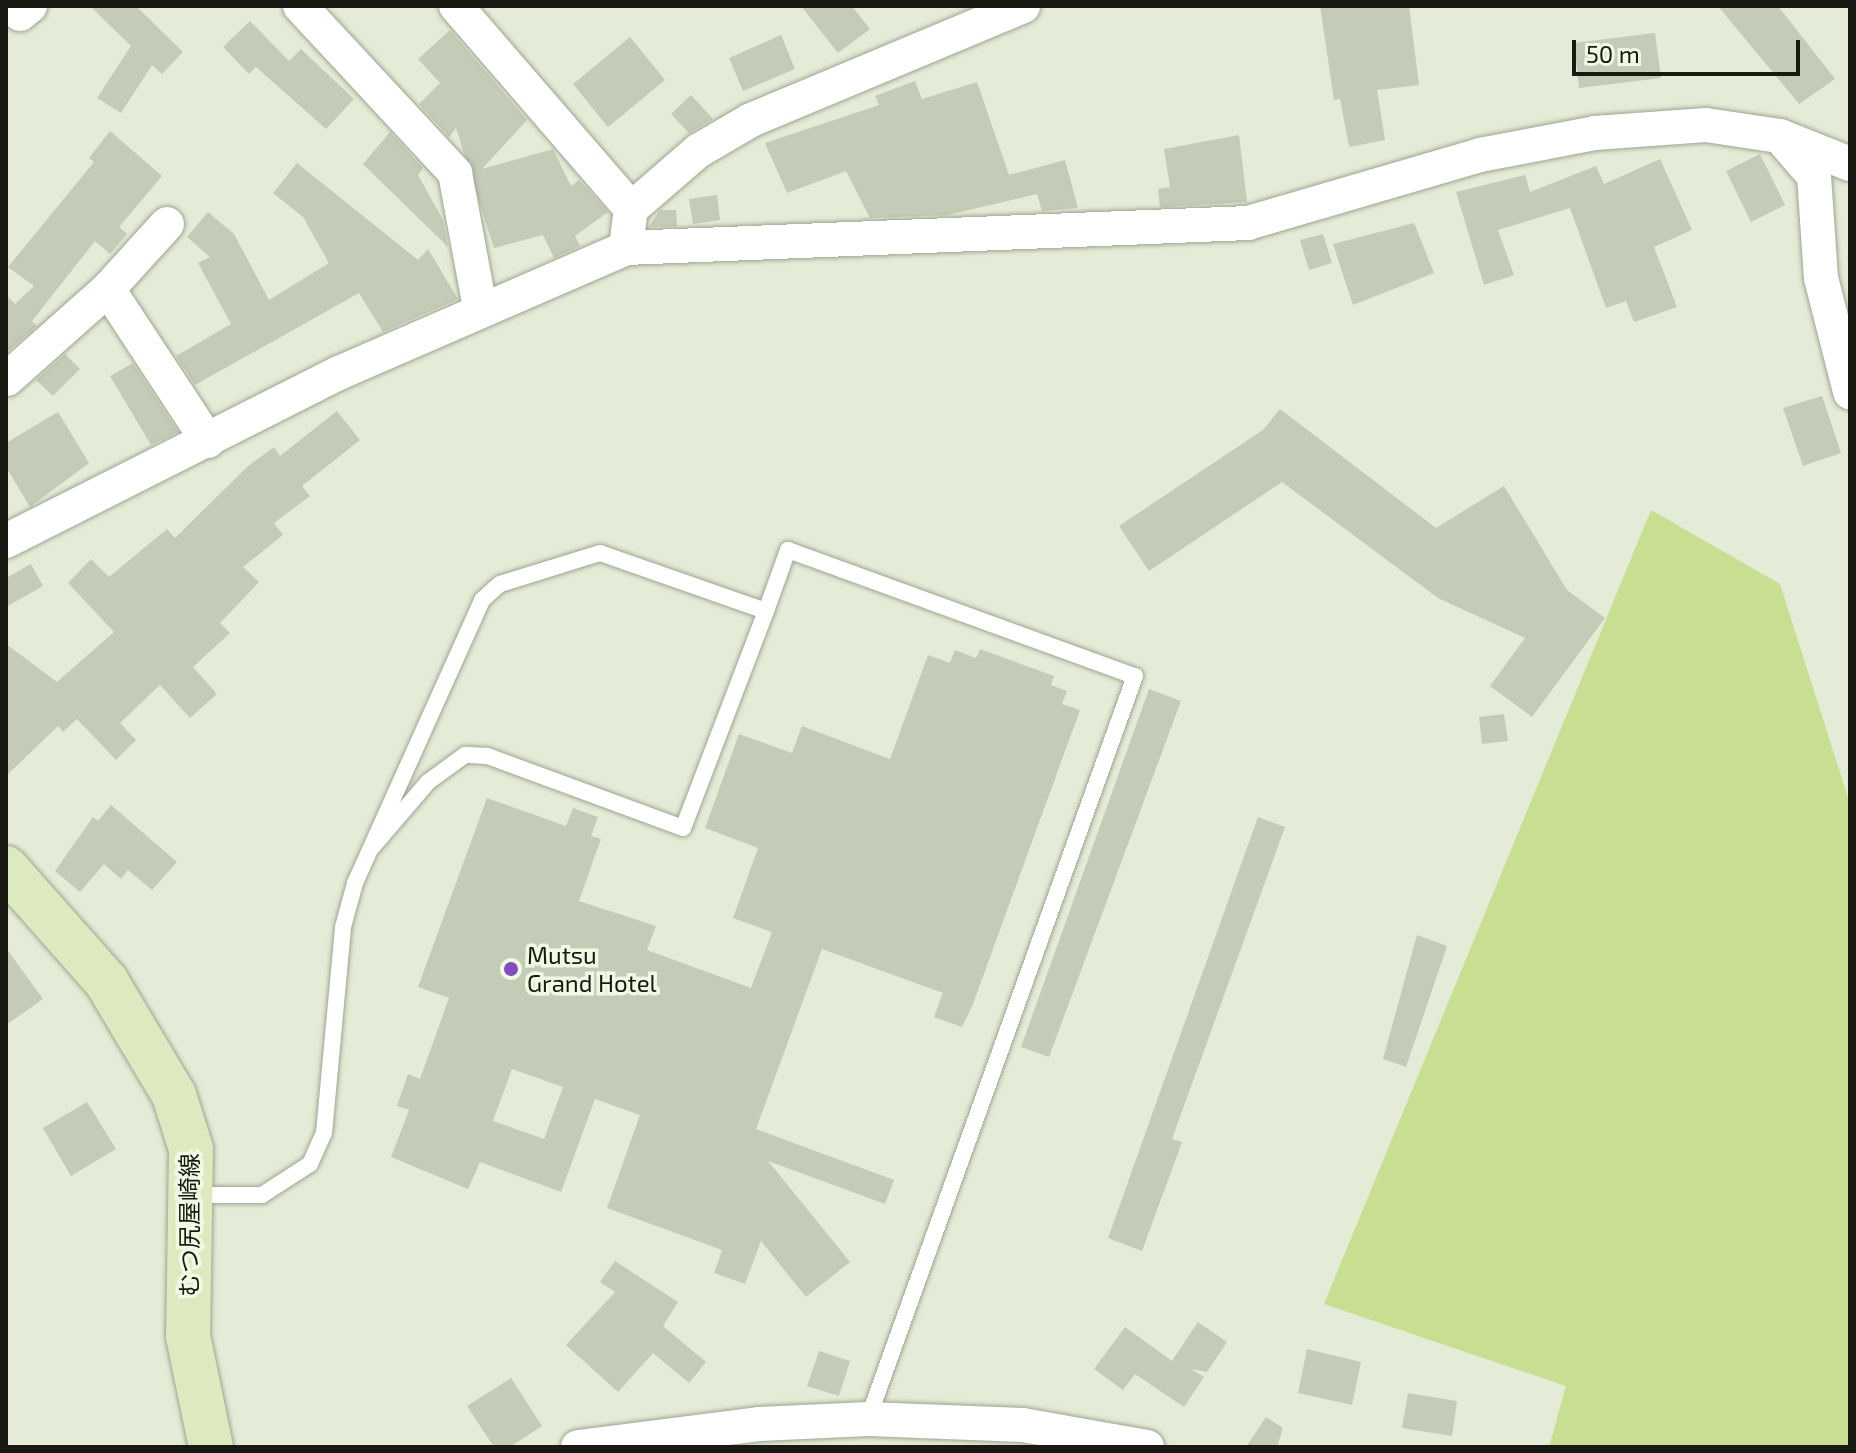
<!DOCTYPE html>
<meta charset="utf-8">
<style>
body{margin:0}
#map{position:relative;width:1856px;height:1453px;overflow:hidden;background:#e4ebd6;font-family:"Exo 2","Noto Sans JP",sans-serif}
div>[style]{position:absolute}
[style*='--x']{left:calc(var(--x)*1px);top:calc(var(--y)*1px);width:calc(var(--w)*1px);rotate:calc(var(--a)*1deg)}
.green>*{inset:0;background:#c8df91}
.building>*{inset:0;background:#c4cbb7}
.roads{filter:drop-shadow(0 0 2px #9ea591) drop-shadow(0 0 2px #9ea591)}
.lane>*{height:16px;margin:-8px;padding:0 8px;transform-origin:8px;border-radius:8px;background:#fff}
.street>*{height:34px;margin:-17px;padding:0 17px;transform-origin:17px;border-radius:17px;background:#fff}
.primary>*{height:44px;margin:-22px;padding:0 22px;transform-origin:22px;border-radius:22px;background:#ddeac0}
.dots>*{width:22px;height:22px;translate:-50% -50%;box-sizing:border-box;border:4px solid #f2f9e3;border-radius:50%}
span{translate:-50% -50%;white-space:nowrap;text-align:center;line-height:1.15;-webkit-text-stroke:7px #f2f9e3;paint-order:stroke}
.poi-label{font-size:24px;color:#171912}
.left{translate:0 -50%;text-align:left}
.street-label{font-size:24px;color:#171912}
.frame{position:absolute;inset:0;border:8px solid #171912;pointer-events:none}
.scale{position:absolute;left:1572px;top:40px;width:228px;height:36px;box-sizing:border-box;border:4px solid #171912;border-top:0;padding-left:10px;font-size:24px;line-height:28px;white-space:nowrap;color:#171912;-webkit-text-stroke:6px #f2f9e3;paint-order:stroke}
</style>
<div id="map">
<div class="green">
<i style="clip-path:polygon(1651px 510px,1780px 584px,1850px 804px,1850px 1447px,1549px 1447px,1566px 1386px,1324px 1304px)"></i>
</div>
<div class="building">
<i style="clip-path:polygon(90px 6px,136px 6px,183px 52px,162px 74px,152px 65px,121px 113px,97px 98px,131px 46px)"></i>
<i style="clip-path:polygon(801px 6px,852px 6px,870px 29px,838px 53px)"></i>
<i style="clip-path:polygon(1320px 6px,1409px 6px,1419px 85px,1377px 90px,1385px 140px,1349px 147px,1340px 99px,1334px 100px)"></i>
<i style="clip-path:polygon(1718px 6px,1778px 6px,1835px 79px,1799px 104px)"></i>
<i style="clip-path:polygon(250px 21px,289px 61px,301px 49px,354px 99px,326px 129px,256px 67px,249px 74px,223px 47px)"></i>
<i style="clip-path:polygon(450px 30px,527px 120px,482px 169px,553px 149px,571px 186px,579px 180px,608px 212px,575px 236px,580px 246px,554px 258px,543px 235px,494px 248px,456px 128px,449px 137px,419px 104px,440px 83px,418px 59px)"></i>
<i style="clip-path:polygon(1655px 33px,1661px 78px,1579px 88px,1574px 43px)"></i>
<i style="clip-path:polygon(781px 35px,795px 69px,743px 91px,729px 58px)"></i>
<i style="clip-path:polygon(630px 37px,665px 80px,608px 127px,573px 84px)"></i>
<i style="clip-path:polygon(915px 81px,922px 99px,977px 82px,1009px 175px,1065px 160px,1078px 208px,1042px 211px,1037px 194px,948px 215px,870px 218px,846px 171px,787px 193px,765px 143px,879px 105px,875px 96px)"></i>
<i style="clip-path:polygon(691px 95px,713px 119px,689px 133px,671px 114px)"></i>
<i style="clip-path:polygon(110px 131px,162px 176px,119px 227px,127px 234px,110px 254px,95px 241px,32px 321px,37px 326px,6px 353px,6px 295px,15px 304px,34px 286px,8px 267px,94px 162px,89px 158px)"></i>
<i style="clip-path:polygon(390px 132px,423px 168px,418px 175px,443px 220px,448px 247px,363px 164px)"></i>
<i style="clip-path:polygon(1239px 135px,1247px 202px,1160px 207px,1158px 189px,1170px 187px,1164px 149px)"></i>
<i style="clip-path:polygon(1760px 154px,1785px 205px,1751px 222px,1726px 171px)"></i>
<i style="clip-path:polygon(1660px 159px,1692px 230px,1654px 247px,1677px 307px,1634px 322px,1626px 301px,1606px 308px,1570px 208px,1498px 230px,1514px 275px,1484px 285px,1456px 192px,1525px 175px,1530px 192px,1596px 166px,1604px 184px)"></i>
<i style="clip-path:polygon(297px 163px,418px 260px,428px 249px,458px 299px,383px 332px,359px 293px,195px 385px,176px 356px,231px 324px,198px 263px,210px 257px,187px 237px,208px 212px,234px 234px,269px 300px,329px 263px,303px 217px,273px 193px)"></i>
<i style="clip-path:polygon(717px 195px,720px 220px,693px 224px,689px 199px)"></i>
<i style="clip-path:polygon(660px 210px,676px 210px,677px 226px,649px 227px)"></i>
<i style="clip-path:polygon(1414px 223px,1434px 273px,1353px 305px,1333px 244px)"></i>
<i style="clip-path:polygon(1323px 234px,1332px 263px,1309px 270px,1300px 240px)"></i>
<i style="clip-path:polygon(65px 354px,80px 369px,53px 396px,36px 380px)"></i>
<i style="clip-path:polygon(133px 363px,178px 432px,151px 445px,110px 376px)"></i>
<i style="clip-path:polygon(1822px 396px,1841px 453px,1803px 466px,1783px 408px)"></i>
<i style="clip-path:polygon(1280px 409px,1436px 528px,1504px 486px,1567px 590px,1605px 618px,1532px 717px,1490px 686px,1525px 638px,1438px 598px,1282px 482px,1149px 571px,1119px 526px,1263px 430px)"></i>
<i style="clip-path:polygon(337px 411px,360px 440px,302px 486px,310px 496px,274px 523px,283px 535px,243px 567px,259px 582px,220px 623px,230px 633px,193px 667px,217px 694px,190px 718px,160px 685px,120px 723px,136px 740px,116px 760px,77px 719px,63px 732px,58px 726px,6px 776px,6px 644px,57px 682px,114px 632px,68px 583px,91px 559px,109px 577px,167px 529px,175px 538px,247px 467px,274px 447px,280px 456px)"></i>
<i style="clip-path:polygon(58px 412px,89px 463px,30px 507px,6px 467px,6px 443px)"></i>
<i style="clip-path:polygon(31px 564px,43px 586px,6px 607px,6px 578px)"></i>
<i style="clip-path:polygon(evenodd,980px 649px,1054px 676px,1051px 685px,1067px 691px,1062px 704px,1080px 710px,973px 1004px,962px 1027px,934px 1017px,943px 993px,822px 949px,756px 1129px,894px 1180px,885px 1204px,768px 1161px,850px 1262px,806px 1297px,761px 1241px,745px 1284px,714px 1273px,722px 1250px,607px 1208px,640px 1115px,595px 1099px,561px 1192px,480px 1162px,468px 1189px,391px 1157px,409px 1110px,397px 1106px,408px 1074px,420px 1079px,449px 998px,418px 987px,487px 798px,566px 826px,573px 808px,598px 817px,591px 836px,601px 839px,579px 901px,656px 926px,647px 950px,751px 988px,772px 932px,733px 918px,758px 848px,705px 828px,739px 734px,792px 753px,802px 726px,890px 759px,928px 655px,950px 663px,955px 650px,976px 658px,980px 649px,512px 1069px,563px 1087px,544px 1139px,493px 1121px,512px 1069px)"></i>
<i style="clip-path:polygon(1149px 689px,1181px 701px,1049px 1057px,1021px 1047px)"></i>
<i style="clip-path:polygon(1504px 714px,1508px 741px,1482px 744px,1479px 717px)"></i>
<i style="clip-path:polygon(111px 805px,177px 862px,152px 890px,128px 870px,121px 879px,104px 864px,80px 892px,55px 871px,93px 817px,98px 821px)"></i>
<i style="clip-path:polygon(1258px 817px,1285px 827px,1172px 1139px,1182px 1142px,1142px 1251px,1108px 1238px)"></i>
<i style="clip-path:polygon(1417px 935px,1447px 946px,1406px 1067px,1383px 1059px)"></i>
<i style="clip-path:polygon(6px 948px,43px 999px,6px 1025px)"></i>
<i style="clip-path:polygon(87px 1102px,116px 1149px,71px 1176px,43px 1128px)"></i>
<i style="clip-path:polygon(615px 1261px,678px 1302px,663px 1326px,706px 1362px,689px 1383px,653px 1353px,618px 1392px,566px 1345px,615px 1292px,600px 1282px)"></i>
<i style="clip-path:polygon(1198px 1322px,1227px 1342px,1207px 1372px,1191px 1369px,1204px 1377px,1184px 1407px,1135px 1374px,1123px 1390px,1094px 1369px,1125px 1327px,1172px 1361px)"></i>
<i style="clip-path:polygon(1307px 1349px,1361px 1362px,1352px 1405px,1298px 1393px)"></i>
<i style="clip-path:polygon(819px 1351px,850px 1361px,839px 1396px,807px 1386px)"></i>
<i style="clip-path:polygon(511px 1378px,542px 1426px,510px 1447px,494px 1447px,467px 1406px)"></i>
<i style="clip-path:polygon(1408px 1393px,1457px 1401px,1452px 1436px,1402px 1428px)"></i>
<i style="clip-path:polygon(1266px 1417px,1283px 1428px,1277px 1447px,1246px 1447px)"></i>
</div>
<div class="roads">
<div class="lane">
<i style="--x:766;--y:611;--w:65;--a:-70.2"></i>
<i style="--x:788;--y:550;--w:369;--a:20"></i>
<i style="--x:1135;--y:676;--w:790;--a:109.77"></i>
<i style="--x:193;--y:1195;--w:69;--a:0"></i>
<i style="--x:262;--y:1195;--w:57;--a:-32.9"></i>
<i style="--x:310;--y:1164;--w:34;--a:-66"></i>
<i style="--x:324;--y:1133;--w:207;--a:-84.7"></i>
<i style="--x:343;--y:927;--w:46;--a:-74.7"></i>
<i style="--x:355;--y:883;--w:310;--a:-65.8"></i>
<i style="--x:482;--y:600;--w:24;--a:-42"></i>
<i style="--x:500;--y:584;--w:105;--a:-17.2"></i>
<i style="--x:600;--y:553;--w:176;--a:19.3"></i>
<i style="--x:766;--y:611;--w:232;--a:110.9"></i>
<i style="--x:683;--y:828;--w:209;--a:-159.8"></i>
<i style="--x:487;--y:756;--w:22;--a:-177"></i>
<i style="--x:465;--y:755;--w:46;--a:143.9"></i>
<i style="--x:428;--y:782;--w:89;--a:130.5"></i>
</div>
<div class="street">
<i style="--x:300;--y:6;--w:228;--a:47.1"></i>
<i style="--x:455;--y:173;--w:137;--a:79.5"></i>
<i style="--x:456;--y:6;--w:268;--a:49.2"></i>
<i style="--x:20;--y:14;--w:13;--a:-39"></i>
<i style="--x:1782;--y:139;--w:49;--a:49.1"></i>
<i style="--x:1814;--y:176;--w:102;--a:86.1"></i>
<i style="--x:1821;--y:278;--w:118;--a:75.7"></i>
<i style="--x:167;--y:224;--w:88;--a:132.2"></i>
<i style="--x:108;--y:289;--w:182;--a:56.7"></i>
<i style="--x:626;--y:248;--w:39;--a:-83"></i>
<i style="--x:631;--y:209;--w:89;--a:-40.9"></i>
<i style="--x:698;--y:151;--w:61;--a:-30.3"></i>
<i style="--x:751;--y:120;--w:295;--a:-22.7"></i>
<i style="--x:7;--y:379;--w:135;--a:-41.7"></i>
<i style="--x:6;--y:541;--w:373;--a:-26.8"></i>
<i style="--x:339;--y:373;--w:313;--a:-23.5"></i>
<i style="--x:626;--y:248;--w:623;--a:-2.3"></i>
<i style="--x:1248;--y:223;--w:242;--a:-16.3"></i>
<i style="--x:1480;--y:155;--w:117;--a:-10.8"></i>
<i style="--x:1595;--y:133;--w:111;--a:-4.1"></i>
<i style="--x:1706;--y:125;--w:75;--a:8.5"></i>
<i style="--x:1780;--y:136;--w:75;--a:21.8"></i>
<i style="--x:578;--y:1447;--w:182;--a:-7.2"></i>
<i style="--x:759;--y:1424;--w:109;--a:-2.6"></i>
<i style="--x:868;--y:1419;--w:155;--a:2.2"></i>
<i style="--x:1023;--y:1425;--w:126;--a:10.1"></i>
</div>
<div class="primary">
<i style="--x:6;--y:868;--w:151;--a:48.5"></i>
<i style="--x:106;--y:981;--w:133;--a:59.2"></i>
<i style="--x:174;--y:1095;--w:57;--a:72.5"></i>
<i style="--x:191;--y:1149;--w:187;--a:90.9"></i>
<i style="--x:188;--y:1336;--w:113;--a:78.3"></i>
</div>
</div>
<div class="dots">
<i style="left:511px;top:969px;background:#824bc2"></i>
</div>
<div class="poi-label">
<span class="left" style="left:527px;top:969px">Mutsu<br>Grand Hotel</span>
</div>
<div class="street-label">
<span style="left:189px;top:1225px;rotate:-90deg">むつ尻屋崎線</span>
</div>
<div class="frame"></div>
<div class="scale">50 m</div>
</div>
